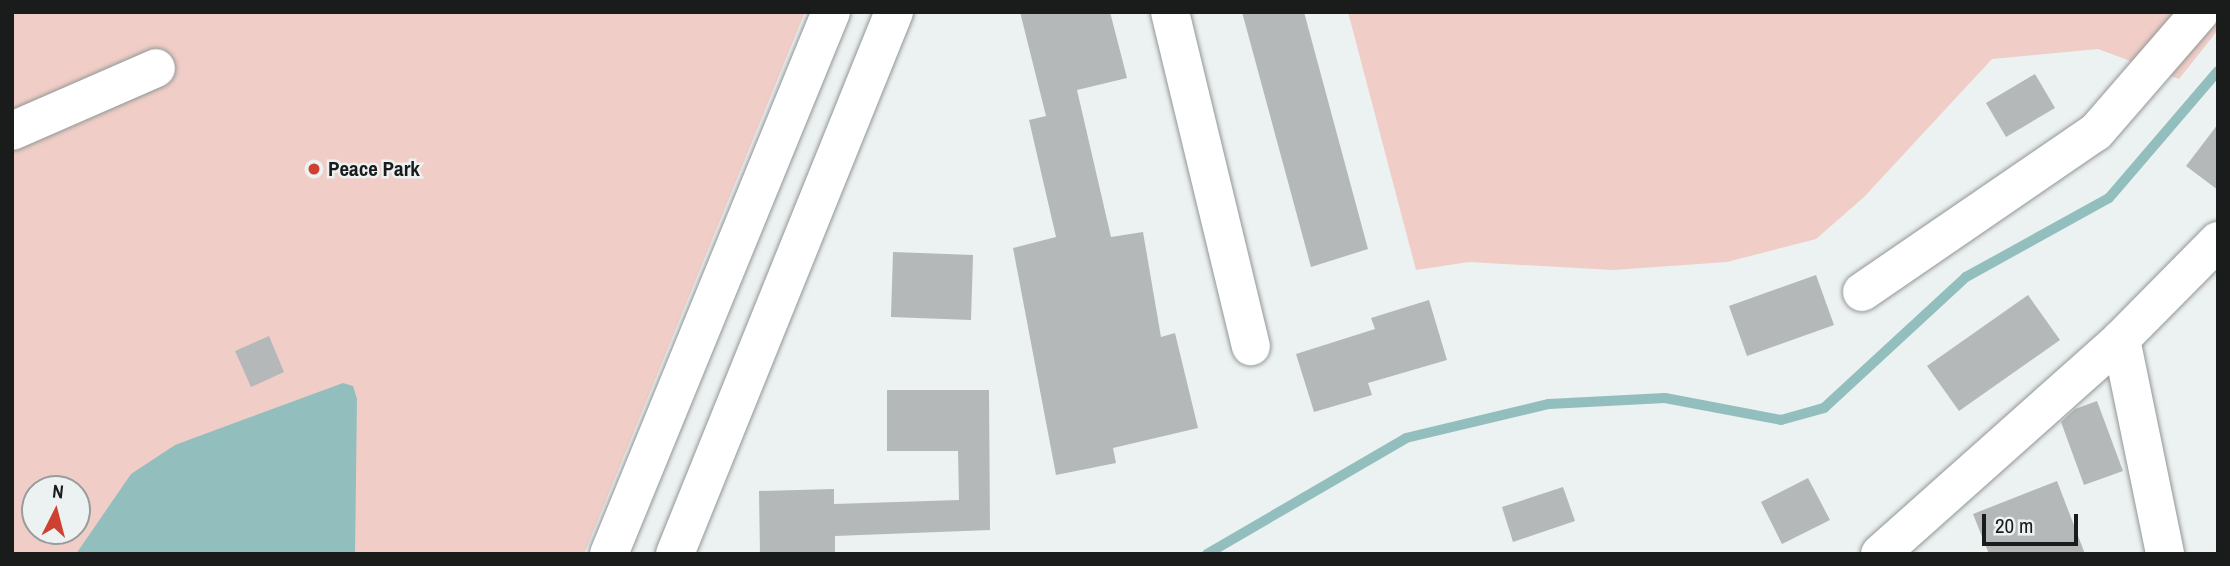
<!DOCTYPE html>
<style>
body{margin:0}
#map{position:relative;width:2230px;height:566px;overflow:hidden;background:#ecf1f1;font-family:"Archivo Narrow",sans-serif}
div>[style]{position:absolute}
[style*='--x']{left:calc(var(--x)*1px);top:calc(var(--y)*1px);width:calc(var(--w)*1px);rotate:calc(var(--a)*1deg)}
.green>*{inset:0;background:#f0cec7}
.water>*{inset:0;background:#92bebd}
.stream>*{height:10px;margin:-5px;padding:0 5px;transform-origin:5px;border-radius:5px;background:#92bebd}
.building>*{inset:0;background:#b4b8b8}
.roads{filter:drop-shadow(0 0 2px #929696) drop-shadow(0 0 2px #929696)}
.minor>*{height:38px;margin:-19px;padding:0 19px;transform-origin:19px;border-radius:19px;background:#fff}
.major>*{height:38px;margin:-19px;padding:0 19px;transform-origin:19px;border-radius:19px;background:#fff}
.dots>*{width:19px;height:19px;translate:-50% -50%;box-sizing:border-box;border:4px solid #ecf1f1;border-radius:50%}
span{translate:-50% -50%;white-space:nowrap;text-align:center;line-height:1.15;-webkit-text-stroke:5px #ecf1f1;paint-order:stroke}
.poi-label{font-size:21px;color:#1a1c1c;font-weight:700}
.left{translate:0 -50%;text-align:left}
.frame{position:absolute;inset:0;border:14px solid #1a1c1c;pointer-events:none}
.north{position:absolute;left:21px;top:475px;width:70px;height:70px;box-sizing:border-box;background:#ecf1f1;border:2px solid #989c9c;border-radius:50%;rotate:6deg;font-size:19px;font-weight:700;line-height:28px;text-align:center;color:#1a1c1c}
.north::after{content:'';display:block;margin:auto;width:24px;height:32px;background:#ce4130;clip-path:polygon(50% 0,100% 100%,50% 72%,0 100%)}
.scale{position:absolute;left:1982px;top:514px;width:96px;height:32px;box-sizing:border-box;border:4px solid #1a1c1c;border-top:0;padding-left:9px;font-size:21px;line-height:24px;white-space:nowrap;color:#1a1c1c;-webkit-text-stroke:5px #ecf1f1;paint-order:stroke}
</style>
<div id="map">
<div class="green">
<i style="clip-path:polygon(evenodd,12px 12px,805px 12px,584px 554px,12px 554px,12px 12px,35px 489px,77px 489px,77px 531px,35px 531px,35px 489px)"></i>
<i style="clip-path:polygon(1348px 12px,2218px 12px,2218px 30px,2179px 79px,2098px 49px,1992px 59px,1864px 197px,1816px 239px,1727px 262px,1613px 270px,1469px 262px,1416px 270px)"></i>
</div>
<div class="water">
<i style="clip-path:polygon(343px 383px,353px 386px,357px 399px,355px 554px,76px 554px,131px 474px,175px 445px)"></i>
</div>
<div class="stream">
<i style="--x:1207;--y:554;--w:230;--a:-30.2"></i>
<i style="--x:1406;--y:438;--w:147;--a:-13.4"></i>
<i style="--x:1549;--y:404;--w:116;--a:-3"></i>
<i style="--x:1665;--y:398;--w:118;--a:10.7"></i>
<i style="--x:1781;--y:420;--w:45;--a:-15.6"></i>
<i style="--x:1824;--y:408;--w:193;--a:-42.7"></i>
<i style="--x:1966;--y:277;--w:163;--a:-28.9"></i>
<i style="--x:2109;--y:198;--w:167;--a:-49.4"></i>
</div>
<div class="building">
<i style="clip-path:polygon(1020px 12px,1110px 12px,1127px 78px,1077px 90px,1111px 237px,1143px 232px,1161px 337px,1175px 333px,1198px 428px,1113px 448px,1116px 463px,1056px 475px,1013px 248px,1056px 237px,1029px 120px,1046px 116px)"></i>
<i style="clip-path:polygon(1242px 12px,1304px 12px,1368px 249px,1311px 267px)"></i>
<i style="clip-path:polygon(2035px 74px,2055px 108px,2006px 137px,1986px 103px)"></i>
<i style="clip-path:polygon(2218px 124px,2218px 190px,2186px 166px)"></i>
<i style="clip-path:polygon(893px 252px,973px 255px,971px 320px,891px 317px)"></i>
<i style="clip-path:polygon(1816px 275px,1834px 325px,1747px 356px,1729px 306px)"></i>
<i style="clip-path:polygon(2028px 295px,2060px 340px,1959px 411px,1927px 366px)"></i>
<i style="clip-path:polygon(1429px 300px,1447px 360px,1368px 383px,1372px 395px,1314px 412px,1296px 354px,1375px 329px,1371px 318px)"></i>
<i style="clip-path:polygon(269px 336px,284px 372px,251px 387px,235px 351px)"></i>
<i style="clip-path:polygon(887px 390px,989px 390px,990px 530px,835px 536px,835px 554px,760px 554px,759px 491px,834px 489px,834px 504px,959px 500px,958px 451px,887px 451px)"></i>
<i style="clip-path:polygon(2097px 401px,2123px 471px,2084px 485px,2061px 422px,2075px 409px)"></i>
<i style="clip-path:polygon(1808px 478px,1830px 520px,1782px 544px,1761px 502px)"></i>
<i style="clip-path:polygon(2057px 481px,2085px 554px,1989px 554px,1973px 514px)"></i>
<i style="clip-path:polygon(1563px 487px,1575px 521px,1513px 542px,1502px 507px)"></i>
</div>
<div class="roads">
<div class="minor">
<i style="--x:1170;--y:12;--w:344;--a:76.4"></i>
<i style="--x:12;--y:131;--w:157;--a:-23.6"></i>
<i style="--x:1862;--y:292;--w:283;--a:-34.4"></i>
<i style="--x:2096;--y:132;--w:159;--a:-49.1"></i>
<i style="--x:2121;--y:339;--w:219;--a:78.4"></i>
<i style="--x:1880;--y:554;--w:323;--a:-41.7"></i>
<i style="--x:2121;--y:339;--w:138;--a:-45.3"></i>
</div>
<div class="major">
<i style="--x:609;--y:554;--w:586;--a:-67.73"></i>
<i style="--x:675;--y:554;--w:585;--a:-68"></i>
</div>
</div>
<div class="dots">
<i style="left:314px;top:169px;background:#ce4130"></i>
</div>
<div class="poi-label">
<span class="left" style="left:328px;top:169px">Peace Park</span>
</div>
<div class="frame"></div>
<div class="north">N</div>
<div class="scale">20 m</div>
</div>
